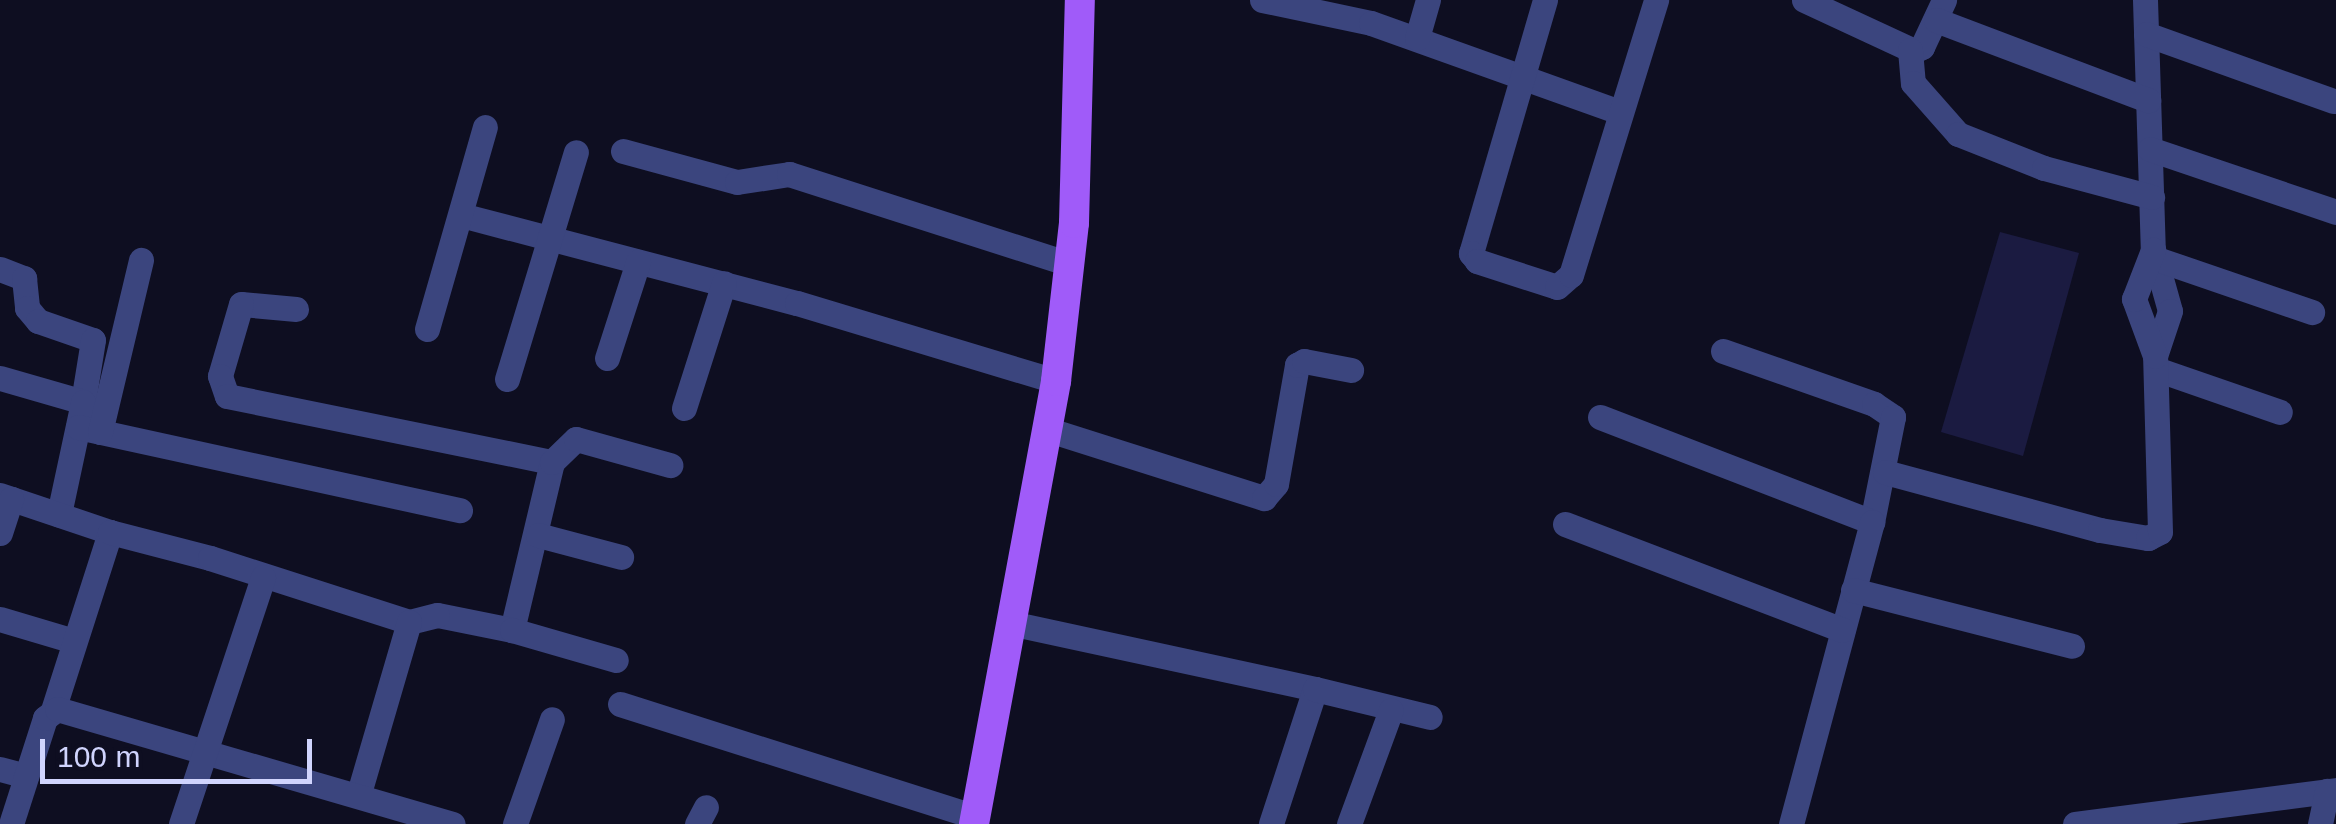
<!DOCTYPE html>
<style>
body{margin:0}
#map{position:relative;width:2336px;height:824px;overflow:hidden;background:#0e0e21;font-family:Arial,sans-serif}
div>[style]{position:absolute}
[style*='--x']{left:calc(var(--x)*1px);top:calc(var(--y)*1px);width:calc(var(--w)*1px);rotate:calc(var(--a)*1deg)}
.building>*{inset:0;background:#1b1b41}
.minor>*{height:25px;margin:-12.5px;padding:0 12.5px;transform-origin:12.5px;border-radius:12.5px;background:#3b457e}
.major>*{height:30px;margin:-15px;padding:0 15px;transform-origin:15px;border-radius:15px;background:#a05bf9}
span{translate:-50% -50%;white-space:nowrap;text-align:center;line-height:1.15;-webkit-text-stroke:8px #0e0e21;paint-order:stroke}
.scale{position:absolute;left:40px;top:739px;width:272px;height:45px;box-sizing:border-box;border:5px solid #d0d4fd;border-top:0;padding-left:12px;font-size:30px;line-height:35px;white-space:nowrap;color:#d0d4fd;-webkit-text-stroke:8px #0e0e21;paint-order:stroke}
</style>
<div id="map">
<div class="building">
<i style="clip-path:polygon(2000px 232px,2079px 253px,2023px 456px,1941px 432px)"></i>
</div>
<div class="minor">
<i style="--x:1262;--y:0;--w:111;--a:11.9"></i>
<i style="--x:1371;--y:23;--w:264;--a:19.7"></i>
<i style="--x:1545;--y:0;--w:264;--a:106.3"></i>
<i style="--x:1471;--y:253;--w:10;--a:53"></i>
<i style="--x:1477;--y:261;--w:84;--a:18"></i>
<i style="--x:1557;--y:287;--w:18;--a:-41"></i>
<i style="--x:1571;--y:275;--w:288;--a:-72.8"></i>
<i style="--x:1804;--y:0;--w:121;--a:24.9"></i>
<i style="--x:1914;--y:51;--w:9;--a:-27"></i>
<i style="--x:1922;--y:47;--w:52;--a:-64.9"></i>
<i style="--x:2145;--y:0;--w:250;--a:88.2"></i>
<i style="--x:2153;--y:250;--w:63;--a:74.4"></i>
<i style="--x:2170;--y:311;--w:47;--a:108.4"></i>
<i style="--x:1936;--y:20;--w:227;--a:20.7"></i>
<i style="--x:2146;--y:34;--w:199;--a:19.7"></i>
<i style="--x:1417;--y:38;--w:40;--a:-74"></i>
<i style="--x:1910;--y:50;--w:33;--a:85"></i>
<i style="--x:1913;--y:83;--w:68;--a:48.6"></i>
<i style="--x:1958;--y:134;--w:92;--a:21.6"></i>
<i style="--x:2044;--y:168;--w:112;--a:15"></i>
<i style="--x:2150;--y:149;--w:196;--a:18.7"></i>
<i style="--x:623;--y:151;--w:118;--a:15.2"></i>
<i style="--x:737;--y:182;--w:53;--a:-8.7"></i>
<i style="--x:789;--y:174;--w:295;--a:17.8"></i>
<i style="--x:461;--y:215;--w:347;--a:14.7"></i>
<i style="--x:797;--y:303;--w:270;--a:16.8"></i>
<i style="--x:2157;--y:259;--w:164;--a:18.9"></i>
<i style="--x:0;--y:269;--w:26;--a:21"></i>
<i style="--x:24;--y:278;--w:30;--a:84"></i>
<i style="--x:27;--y:308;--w:17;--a:50"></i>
<i style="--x:38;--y:321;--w:58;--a:19.1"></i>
<i style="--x:93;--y:340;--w:63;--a:99.2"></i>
<i style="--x:296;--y:309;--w:55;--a:-174.8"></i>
<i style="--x:241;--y:304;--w:75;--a:106.3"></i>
<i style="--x:220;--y:376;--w:21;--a:71"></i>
<i style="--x:227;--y:396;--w:332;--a:11.5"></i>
<i style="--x:552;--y:462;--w:173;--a:103.4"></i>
<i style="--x:512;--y:630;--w:76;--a:-168.7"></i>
<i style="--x:437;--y:615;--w:29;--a:166"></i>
<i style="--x:427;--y:329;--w:210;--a:-74"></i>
<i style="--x:1723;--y:351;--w:160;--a:19.3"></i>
<i style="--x:1874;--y:404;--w:23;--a:34"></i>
<i style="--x:1893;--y:417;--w:107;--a:101.3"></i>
<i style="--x:607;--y:358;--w:101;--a:-72.1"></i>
<i style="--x:2156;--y:369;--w:131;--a:19.1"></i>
<i style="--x:0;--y:378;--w:86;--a:16.1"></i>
<i style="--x:83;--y:402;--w:115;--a:102.1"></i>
<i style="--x:507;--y:379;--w:237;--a:-73.1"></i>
<i style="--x:684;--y:408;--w:131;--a:-72.3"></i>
<i style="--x:1600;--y:417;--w:292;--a:21.1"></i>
<i style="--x:1872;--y:522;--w:313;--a:105"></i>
<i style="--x:78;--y:427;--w:391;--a:12.3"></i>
<i style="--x:1046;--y:429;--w:229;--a:17.6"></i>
<i style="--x:1264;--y:498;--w:18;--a:-49"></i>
<i style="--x:1276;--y:484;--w:121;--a:-80"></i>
<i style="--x:1297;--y:365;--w:8;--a:-30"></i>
<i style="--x:1304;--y:361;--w:48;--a:10.8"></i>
<i style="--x:100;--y:432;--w:177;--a:-76.6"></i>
<i style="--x:552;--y:462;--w:33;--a:-44"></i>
<i style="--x:576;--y:439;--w:98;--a:15.5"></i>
<i style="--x:1885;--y:472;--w:223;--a:15.1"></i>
<i style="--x:2100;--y:530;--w:49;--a:9.5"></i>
<i style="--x:2148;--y:538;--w:13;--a:-27"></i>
<i style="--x:2160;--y:532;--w:176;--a:-91.6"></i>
<i style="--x:2155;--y:356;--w:61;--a:-110.2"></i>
<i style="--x:2134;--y:299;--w:53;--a:-68.8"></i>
<i style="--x:0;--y:495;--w:116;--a:18.6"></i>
<i style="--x:1565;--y:524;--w:297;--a:20.9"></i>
<i style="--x:0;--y:533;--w:36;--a:-72"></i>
<i style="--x:538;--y:535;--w:86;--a:14.8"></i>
<i style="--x:1853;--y:590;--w:226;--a:14.3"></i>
<i style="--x:0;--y:619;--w:77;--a:16.6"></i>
<i style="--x:1015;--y:624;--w:307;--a:12.2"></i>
<i style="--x:1315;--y:689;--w:142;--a:108.1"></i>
<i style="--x:512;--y:630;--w:108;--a:16.1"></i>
<i style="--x:1315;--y:689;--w:118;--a:13.7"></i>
<i style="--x:620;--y:704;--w:374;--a:17.6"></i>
<i style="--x:53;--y:710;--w:187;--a:-72.2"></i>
<i style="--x:110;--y:532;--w:103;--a:14.6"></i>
<i style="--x:210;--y:558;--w:209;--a:17.8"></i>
<i style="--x:409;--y:622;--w:181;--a:106.3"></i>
<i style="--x:0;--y:769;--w:27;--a:15"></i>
<i style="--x:11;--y:824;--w:111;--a:-72.2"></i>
<i style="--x:45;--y:718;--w:15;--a:-37"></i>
<i style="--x:57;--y:709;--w:412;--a:16.2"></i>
<i style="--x:181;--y:824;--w:260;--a:-71.6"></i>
<i style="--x:515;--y:824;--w:111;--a:-70.6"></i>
<i style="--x:697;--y:824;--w:19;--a:-62"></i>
<i style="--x:1349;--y:824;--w:121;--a:-69.8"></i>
<i style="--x:2075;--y:824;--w:263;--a:-7.4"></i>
<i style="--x:2320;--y:824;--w:34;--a:-78"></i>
</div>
<div class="major">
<i style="--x:974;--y:824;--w:451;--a:-79.5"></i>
<i style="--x:1056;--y:381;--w:159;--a:-83.5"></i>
<i style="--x:1074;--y:223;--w:223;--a:-88.5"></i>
</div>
<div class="scale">100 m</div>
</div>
